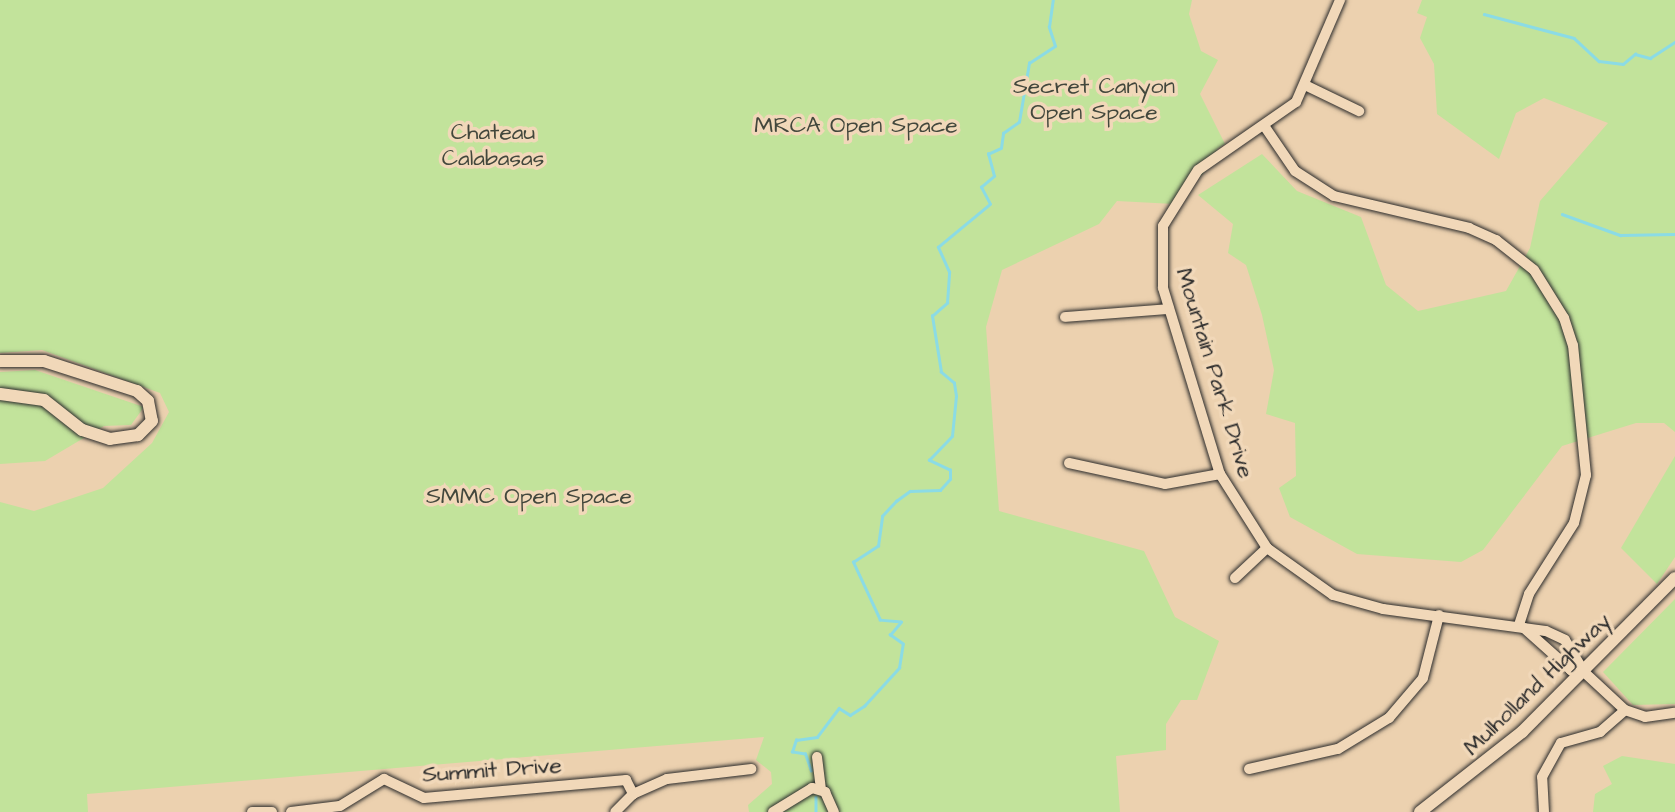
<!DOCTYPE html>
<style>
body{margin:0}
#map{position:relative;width:1675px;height:812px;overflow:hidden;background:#ecd1af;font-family:"Architects Daughter",sans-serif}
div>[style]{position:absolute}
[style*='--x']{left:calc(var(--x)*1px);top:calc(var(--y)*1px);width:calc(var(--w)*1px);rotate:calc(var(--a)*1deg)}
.green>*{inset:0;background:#c2e39b}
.stream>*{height:2.5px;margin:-1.25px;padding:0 1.25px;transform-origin:1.25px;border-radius:1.25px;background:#8bdbe5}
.roads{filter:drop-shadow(0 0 2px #2b2b2b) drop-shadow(0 0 2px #2b2b2b)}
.minor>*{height:10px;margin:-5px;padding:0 5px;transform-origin:5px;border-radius:5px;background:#f1d8b9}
.major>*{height:12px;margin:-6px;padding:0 6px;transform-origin:6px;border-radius:6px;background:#f1d8b9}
span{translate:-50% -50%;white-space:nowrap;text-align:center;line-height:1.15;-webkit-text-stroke:7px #f1d8b9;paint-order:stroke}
.park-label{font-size:23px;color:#42473c}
.street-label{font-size:23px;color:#2b2b2b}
</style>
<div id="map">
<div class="green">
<i style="clip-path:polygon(0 0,1192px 0,1189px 14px,1201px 51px,1218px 60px,1200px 94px,1225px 144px,1217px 149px,1221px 155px,1174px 204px,1117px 201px,1099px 224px,1002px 270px,986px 327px,999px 511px,1144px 551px,1175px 617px,1219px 641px,1197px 700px,1181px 700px,1166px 724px,1166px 750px,1116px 756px,1120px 812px,749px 812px,748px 805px,772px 784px,771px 772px,756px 760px,764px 737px,87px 794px,88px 812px,0 812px,0 502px,34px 511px,103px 488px,152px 443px,169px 412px,160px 393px,42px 350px,0 353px)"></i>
<i style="clip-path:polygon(1422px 0,1675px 0,1675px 432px,1664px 423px,1636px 423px,1562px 446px,1483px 550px,1461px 562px,1357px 554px,1290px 517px,1279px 488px,1296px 476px,1295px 423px,1266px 414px,1274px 370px,1262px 315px,1246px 265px,1228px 253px,1233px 224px,1198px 195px,1262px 154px,1297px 191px,1361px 217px,1386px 285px,1418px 311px,1506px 291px,1530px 248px,1540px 201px,1608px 123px,1544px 98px,1516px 113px,1499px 159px,1437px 114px,1434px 64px,1420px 38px,1427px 17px,1417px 13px)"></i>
<i style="clip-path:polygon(35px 370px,144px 407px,131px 425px,104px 426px,45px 461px,0 464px,0 372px)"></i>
<i style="clip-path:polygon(1675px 456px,1675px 557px,1657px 584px,1621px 548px)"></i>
<i style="clip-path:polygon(1675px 599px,1675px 704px,1633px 705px,1603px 672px)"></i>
<i style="clip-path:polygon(1622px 756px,1675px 764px,1675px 812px,1593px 812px,1595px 794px,1612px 784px,1603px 766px)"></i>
</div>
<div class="stream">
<i style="--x:1484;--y:14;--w:93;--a:14.9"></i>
<i style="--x:1574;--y:38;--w:34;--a:43"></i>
<i style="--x:1599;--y:61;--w:24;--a:7"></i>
<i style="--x:1623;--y:64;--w:16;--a:-40"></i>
<i style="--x:1635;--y:54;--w:16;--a:15"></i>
<i style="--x:1650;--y:58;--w:30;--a:-33"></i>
<i style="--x:1562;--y:214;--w:62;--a:19.9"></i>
<i style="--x:1620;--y:235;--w:55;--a:-1"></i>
<i style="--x:811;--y:771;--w:18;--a:-109"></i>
<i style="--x:805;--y:754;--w:13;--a:-171"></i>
<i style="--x:792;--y:752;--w:13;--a:-72"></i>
<i style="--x:796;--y:740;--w:21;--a:-8"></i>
<i style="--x:817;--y:737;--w:36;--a:-53"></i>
<i style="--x:839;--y:708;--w:13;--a:32"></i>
<i style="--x:850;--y:715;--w:17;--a:-33"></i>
<i style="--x:864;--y:706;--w:52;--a:-47.4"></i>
<i style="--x:899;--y:668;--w:24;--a:-81"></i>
<i style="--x:903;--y:644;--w:16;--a:-145"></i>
<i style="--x:890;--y:635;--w:17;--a:-50"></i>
<i style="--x:901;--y:622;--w:21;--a:-175"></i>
<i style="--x:880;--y:620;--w:64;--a:-115"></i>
<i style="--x:853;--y:562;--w:30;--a:-33"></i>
<i style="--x:878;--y:546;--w:30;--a:-82"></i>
<i style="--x:882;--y:516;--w:21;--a:-47"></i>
<i style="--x:896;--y:501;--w:17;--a:-36"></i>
<i style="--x:910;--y:491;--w:30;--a:-2"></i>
<i style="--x:940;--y:490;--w:15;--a:-48"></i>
<i style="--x:950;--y:479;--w:9;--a:-90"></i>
<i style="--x:950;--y:470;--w:23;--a:-155"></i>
<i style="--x:929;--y:460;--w:33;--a:-46"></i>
<i style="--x:952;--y:436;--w:40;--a:-84.3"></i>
<i style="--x:956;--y:396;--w:13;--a:-99"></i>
<i style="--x:954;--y:383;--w:17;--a:-140"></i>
<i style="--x:941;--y:372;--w:57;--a:-99.1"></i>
<i style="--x:932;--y:316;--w:20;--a:-41"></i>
<i style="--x:947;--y:303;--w:31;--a:-86"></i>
<i style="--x:949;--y:272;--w:27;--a:-114"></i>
<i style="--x:938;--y:247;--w:67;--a:-39.6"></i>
<i style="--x:990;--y:204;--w:19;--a:-118"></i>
<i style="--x:981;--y:187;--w:17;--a:-40"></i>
<i style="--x:994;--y:176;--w:23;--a:-105"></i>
<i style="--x:988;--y:154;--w:14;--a:-25"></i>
<i style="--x:1001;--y:148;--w:15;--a:-82"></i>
<i style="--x:1003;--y:133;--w:19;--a:-35"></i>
<i style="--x:1019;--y:122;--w:60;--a:-80.4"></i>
<i style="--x:1029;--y:63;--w:31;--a:-33"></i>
<i style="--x:1055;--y:46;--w:20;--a:-108"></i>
<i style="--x:1049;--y:27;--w:27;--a:-82"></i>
<i style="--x:816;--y:797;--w:15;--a:90"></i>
</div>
<div class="roads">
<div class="minor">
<i style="--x:1340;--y:0;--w:111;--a:113.3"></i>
<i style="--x:1296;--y:102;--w:119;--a:145.2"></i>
<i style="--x:1198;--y:170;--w:66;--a:122"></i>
<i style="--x:1163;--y:226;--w:62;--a:90"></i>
<i style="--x:1163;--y:288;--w:195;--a:73"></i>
<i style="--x:1220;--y:474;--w:88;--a:57.6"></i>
<i style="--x:1267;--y:548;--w:81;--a:35.5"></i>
<i style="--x:1333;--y:595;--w:52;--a:15.6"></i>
<i style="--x:1383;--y:609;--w:164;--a:7.7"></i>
<i style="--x:1546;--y:631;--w:21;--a:25"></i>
<i style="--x:1565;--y:640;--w:37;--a:59"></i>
<i style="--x:1307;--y:86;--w:58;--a:25.7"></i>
<i style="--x:1265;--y:127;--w:53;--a:55.7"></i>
<i style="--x:1295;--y:171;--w:46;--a:32.7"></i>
<i style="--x:1334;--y:196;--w:139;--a:13.3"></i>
<i style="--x:1469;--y:228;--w:30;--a:24"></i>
<i style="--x:1496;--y:240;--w:48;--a:38.3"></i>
<i style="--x:1534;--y:270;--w:57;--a:58"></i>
<i style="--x:1564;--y:318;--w:28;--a:72"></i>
<i style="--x:1573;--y:345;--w:131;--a:84.3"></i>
<i style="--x:1586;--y:475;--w:49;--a:104"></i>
<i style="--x:1574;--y:523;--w:84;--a:122.4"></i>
<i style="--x:1529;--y:594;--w:32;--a:108"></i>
<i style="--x:1065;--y:317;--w:104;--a:-4.4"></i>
<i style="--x:1069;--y:463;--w:98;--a:12.3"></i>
<i style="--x:1165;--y:484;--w:56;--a:-10.3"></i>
<i style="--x:1235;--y:578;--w:44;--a:-43.2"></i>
<i style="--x:1524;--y:628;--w:63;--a:41.8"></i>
<i style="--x:1571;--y:670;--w:13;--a:9"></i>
<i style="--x:1584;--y:672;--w:56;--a:42.8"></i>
<i style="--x:1625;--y:710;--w:21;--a:19"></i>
<i style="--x:1645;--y:717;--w:30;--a:-8"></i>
<i style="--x:817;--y:757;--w:32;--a:83"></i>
<i style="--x:1249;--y:769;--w:91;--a:-12.7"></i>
<i style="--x:1338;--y:749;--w:60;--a:-31.3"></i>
<i style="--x:1389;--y:718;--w:52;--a:-49.6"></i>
<i style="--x:1423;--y:678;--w:65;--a:-75.7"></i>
<i style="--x:633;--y:794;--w:37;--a:-24"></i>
<i style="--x:667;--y:779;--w:85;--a:-6.8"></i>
<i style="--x:252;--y:812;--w:20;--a:0"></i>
<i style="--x:291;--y:812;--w:49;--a:-7"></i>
<i style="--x:340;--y:806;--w:52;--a:-31.5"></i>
<i style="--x:384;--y:779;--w:44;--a:25.4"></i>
<i style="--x:424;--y:798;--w:203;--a:-5.1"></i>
<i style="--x:626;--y:780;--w:16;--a:63"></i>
<i style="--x:633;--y:794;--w:25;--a:135"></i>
<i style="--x:773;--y:812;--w:46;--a:-31.6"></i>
<i style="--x:812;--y:788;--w:14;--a:17"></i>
<i style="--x:825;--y:792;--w:22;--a:66"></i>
<i style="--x:1544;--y:812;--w:35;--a:-93"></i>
<i style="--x:1542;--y:777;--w:39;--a:-61"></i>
<i style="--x:1561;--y:743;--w:41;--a:-15.8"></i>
<i style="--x:1600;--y:732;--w:33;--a:-41"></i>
</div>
<div class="major">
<i style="--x:0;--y:361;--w:44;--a:0"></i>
<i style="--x:44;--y:361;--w:98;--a:17.9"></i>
<i style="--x:137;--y:391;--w:15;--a:42"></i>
<i style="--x:148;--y:401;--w:20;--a:79"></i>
<i style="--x:152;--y:421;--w:20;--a:135"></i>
<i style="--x:138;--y:435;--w:28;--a:172"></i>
<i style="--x:110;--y:439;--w:29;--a:-162"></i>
<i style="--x:82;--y:430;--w:48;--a:-141.7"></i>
<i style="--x:44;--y:400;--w:44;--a:-172.2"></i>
<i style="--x:1420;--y:812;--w:130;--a:-38.1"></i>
<i style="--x:1522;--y:732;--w:217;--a:-45.2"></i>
</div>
</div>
<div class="park-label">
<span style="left:1094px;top:99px">Secret Canyon<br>Open Space</span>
<span style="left:856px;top:125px">MRCA Open Space</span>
<span style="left:493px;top:145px">Chateau<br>Calabasas</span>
<span style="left:529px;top:496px">SMMC Open Space</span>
</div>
<div class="street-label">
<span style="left:1215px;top:373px;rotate:73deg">Mountain Park Drive</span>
<span style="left:1537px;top:684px;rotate:-44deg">Mulholland Highway</span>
<span style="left:492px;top:770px;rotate:-4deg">Summit Drive</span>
</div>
</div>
